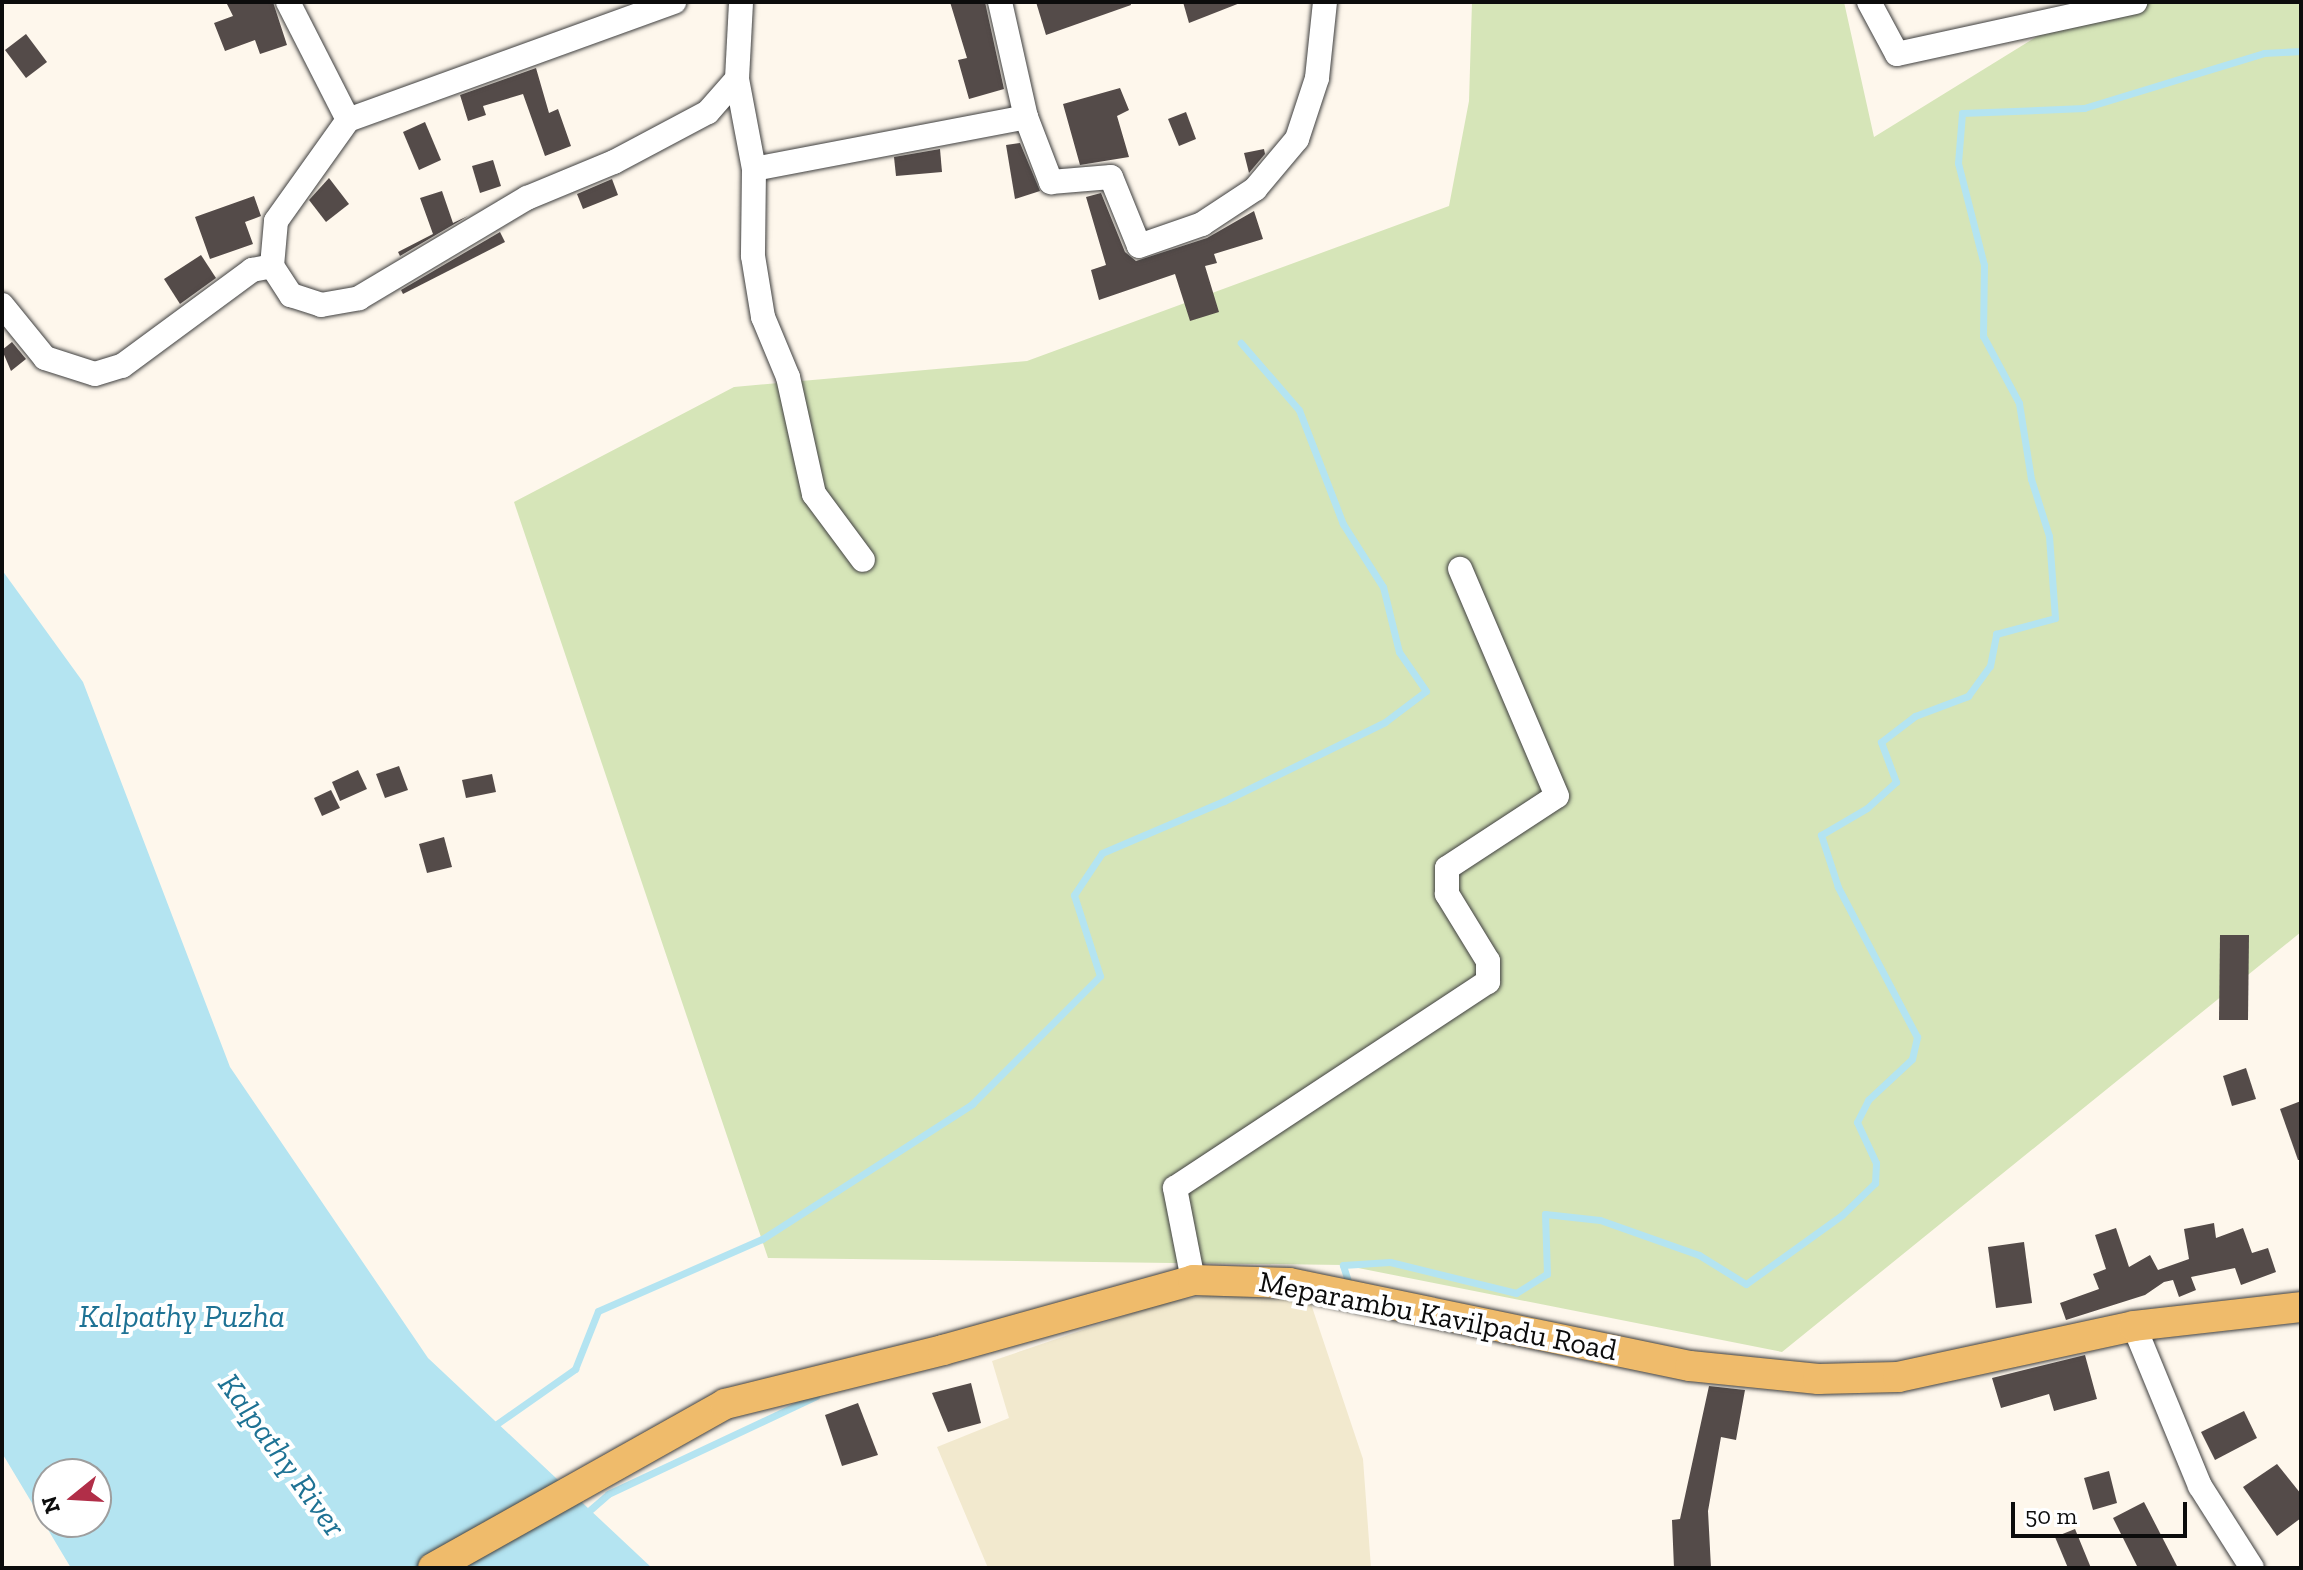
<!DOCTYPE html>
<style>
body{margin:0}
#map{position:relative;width:2303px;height:1570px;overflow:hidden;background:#fef7ec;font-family:"Zilla Slab",serif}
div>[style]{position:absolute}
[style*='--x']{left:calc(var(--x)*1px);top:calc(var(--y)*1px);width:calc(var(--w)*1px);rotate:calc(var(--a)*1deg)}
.farmland>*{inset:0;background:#f2e9ce}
.green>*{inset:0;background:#d6e5b8}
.water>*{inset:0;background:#b4e4f1}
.stream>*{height:7px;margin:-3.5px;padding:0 3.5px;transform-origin:3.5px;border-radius:3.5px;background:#b4e4f1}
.building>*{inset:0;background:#544b49}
.roads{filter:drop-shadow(0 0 2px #3f3f3f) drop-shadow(0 0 2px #3f3f3f)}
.minor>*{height:24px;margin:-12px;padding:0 12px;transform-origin:12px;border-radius:12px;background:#fff}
.major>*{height:30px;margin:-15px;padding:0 15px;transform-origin:15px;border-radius:15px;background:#efbb6b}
span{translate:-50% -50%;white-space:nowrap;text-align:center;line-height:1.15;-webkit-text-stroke:8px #fff;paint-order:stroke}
.street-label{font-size:30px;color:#0c0c0c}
.water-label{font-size:32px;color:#1e7294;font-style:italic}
.frame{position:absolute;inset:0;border:4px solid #0c0c0c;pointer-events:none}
.north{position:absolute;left:32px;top:1458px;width:80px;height:80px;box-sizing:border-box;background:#fff;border:2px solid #9e9e9e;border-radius:50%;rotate:252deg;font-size:22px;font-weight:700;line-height:32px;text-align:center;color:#0c0c0c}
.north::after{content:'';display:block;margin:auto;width:28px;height:36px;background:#b12e48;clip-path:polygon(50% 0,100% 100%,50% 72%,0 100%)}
.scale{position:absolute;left:2011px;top:1502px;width:176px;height:36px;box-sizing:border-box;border:4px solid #0c0c0c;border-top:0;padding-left:10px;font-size:24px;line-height:28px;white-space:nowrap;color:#0c0c0c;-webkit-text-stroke:6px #fff;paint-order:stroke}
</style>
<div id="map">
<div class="farmland">
<i style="clip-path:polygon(1226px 1292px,1309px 1298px,1363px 1459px,1371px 1568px,988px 1568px,937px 1447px,1009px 1418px,992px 1361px,1162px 1303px)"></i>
</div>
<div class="green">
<i style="clip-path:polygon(1472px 2px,1844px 2px,1874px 137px,2093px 2px,2301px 2px,2301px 932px,1782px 1352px,1343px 1265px,768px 1258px,514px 502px,734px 387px,1027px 361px,1449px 206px,1469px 101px)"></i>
</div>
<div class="water">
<i style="clip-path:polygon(evenodd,2px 570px,83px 682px,230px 1067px,428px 1358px,652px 1568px,71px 1568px,2px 1453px,2px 570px,48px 1474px,96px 1474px,96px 1522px,48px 1522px,48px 1474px)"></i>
</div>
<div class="stream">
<i style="--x:1349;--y:1284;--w:20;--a:-108"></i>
<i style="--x:1343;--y:1265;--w:47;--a:-3.7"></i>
<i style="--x:1390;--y:1262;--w:130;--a:13.8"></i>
<i style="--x:1516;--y:1293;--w:36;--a:-32"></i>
<i style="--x:1547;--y:1274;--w:60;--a:-91.9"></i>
<i style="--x:1545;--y:1214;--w:55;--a:6.2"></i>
<i style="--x:1600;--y:1220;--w:105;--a:19.5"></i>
<i style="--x:1699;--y:1255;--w:55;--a:31.7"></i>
<i style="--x:1746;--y:1284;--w:118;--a:-35.7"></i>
<i style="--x:1842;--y:1215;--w:46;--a:-44.1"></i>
<i style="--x:1875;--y:1183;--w:20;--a:-87"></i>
<i style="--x:1876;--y:1163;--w:45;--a:-114.9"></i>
<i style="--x:1857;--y:1122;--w:25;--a:-63"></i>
<i style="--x:1868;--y:1100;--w:60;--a:-43"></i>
<i style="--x:1912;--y:1059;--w:23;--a:-77"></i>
<i style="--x:1917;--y:1037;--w:170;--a:-117.8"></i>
<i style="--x:1838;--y:887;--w:55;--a:-108.1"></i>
<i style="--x:1821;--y:835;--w:53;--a:-30.4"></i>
<i style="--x:1867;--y:808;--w:39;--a:-42"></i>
<i style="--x:1896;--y:782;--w:43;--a:-110.6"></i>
<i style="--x:1881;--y:742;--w:43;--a:-37.4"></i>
<i style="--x:1915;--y:716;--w:57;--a:-20.7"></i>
<i style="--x:1968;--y:696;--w:37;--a:-54"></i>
<i style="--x:1990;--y:666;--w:33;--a:-79"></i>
<i style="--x:1996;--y:634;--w:61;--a:-15.2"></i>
<i style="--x:2055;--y:618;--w:82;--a:-94.2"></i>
<i style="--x:2049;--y:536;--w:60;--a:-107.5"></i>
<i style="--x:2031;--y:479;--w:77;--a:-99"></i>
<i style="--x:2019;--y:403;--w:76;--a:-118.2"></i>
<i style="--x:1983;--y:336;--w:71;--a:-89.2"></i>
<i style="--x:1984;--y:265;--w:105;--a:-104.3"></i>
<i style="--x:1958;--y:163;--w:50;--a:-85.4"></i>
<i style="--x:1962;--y:113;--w:122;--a:-2.3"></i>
<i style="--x:2084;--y:108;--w:188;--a:-17"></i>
<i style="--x:2264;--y:53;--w:37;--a:-3"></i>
<i style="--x:491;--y:1428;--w:103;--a:-35.1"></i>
<i style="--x:575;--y:1369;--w:62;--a:-68.4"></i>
<i style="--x:598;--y:1311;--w:179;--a:-23.7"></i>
<i style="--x:762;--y:1239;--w:250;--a:-32.7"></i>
<i style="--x:972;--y:1104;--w:181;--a:-45"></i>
<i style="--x:1100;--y:976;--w:85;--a:-107.8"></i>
<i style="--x:1074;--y:895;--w:50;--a:-56.3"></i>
<i style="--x:1102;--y:853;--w:133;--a:-23.1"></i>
<i style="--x:1224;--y:801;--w:179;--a:-26.1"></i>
<i style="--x:1385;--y:722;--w:51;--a:-37.1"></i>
<i style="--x:1426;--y:691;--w:47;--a:-124.7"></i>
<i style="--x:1399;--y:652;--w:67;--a:-103.8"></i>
<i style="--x:1383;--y:587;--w:75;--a:-122.4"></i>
<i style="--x:1343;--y:524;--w:122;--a:-111.1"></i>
<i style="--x:1299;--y:410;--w:89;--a:-130.9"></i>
<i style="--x:583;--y:1516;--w:33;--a:-41"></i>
<i style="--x:608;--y:1494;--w:230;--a:-25.2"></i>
</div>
<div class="building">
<i style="clip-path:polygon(226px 2px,273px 2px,287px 45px,260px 54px,255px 40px,225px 51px,214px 23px,233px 16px)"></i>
<i style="clip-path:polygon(950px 2px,985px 2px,1004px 89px,969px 99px,958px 60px,967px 58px)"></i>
<i style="clip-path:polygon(1036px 2px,1130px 2px,1131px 5px,1046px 35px)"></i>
<i style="clip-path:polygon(1183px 2px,1240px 2px,1240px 3px,1189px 23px)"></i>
<i style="clip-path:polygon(26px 34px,47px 62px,26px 78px,5px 50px)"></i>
<i style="clip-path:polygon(536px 68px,549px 113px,558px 109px,571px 146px,545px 156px,523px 94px,483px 106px,486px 115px,468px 121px,460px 95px)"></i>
<i style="clip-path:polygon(1120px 88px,1129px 110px,1117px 116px,1129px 157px,1080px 165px,1063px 104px)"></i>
<i style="clip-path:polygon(1186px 112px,1196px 139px,1179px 146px,1168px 119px)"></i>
<i style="clip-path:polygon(425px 122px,441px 160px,419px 170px,403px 132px)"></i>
<i style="clip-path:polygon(1020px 143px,1040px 191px,1015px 199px,1006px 145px)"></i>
<i style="clip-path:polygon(940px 149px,942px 172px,896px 176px,894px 157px)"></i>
<i style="clip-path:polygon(1264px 149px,1265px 154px,1249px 173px,1244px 153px)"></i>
<i style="clip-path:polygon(493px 160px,501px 186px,480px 193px,472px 166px)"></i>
<i style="clip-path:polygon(329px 178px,349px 204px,326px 222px,309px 200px)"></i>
<i style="clip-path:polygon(612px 179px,618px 195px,583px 209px,577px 194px)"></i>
<i style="clip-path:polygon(442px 191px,453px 223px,468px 216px,400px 256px,398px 252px,433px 234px,420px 198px)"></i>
<i style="clip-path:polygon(1101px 193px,1125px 252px,1136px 261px,1207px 238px,1254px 211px,1263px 239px,1214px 254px,1217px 263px,1205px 266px,1219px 312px,1190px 321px,1175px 274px,1099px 300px,1091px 270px,1106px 265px,1086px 197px)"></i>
<i style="clip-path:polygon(254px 196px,261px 216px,245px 222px,253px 244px,210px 259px,195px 217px)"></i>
<i style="clip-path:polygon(500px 232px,505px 242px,403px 294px,401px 290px)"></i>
<i style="clip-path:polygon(201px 255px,216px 278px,180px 304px,164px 279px)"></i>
<i style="clip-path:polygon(12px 342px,26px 359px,11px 371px,2px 350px)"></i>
<i style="clip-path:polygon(399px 766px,408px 790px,385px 798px,376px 774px)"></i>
<i style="clip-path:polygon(358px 770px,367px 789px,340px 801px,332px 782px)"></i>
<i style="clip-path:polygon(492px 774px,496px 792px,466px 798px,462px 780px)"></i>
<i style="clip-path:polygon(331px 790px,340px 808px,322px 816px,314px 798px)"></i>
<i style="clip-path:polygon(444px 837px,452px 867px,427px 873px,419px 844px)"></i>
<i style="clip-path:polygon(2220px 935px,2249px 935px,2248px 1020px,2219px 1020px)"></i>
<i style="clip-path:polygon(2246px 1068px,2256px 1099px,2232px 1106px,2223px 1076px)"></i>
<i style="clip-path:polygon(2301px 1101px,2301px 1160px,2298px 1160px,2280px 1109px)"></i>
<i style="clip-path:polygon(2214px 1223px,2216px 1238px,2243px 1228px,2252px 1253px,2268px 1248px,2276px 1272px,2241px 1285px,2235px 1268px,2191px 1277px,2196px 1290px,2179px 1297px,2173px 1280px,2164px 1282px,2145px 1295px,2066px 1320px,2060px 1303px,2099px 1289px,2093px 1274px,2106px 1269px,2095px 1235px,2116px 1228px,2129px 1267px,2150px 1255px,2158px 1270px,2189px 1259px,2184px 1229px)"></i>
<i style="clip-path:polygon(2024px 1242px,2032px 1303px,1996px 1308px,1988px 1247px)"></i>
<i style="clip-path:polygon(2085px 1355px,2097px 1399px,2054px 1411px,2049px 1394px,2001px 1408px,1992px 1378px)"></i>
<i style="clip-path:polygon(971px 1383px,981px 1423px,948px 1432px,932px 1393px)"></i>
<i style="clip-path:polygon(1709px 1386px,1745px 1390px,1736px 1440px,1721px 1437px,1708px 1511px,1711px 1568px,1674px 1568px,1672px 1520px,1680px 1519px)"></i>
<i style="clip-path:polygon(858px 1403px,878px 1455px,842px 1466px,825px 1415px)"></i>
<i style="clip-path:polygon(2244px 1411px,2257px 1438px,2215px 1460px,2201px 1432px)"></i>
<i style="clip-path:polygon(2277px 1464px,2301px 1494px,2301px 1518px,2277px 1536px,2243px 1487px)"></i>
<i style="clip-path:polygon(2109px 1471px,2117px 1503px,2093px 1510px,2084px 1478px)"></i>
<i style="clip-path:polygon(2144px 1502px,2178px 1568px,2138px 1568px,2113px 1518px)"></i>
<i style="clip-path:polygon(2075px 1529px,2091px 1568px,2068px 1568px,2055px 1537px)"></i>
</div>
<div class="roads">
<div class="minor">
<i style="--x:288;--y:2;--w:132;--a:63"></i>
<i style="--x:1000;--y:2;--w:118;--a:77.3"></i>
<i style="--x:1869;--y:2;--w:59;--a:61.7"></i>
<i style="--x:1897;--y:54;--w:244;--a:-12.3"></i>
<i style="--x:737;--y:79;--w:92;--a:79.3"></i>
<i style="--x:754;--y:169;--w:87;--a:90.7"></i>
<i style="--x:753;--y:256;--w:62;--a:80.7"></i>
<i style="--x:763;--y:317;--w:65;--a:67.4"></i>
<i style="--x:788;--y:377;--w:120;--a:77.5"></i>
<i style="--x:814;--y:494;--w:82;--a:53.4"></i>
<i style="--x:754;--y:169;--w:277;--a:-10.8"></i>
<i style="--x:1026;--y:117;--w:70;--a:69"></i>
<i style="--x:1051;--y:182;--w:60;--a:-4.8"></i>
<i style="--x:1111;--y:177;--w:74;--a:67.9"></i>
<i style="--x:1139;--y:246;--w:67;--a:-19.2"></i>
<i style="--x:1202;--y:224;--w:64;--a:-33.4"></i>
<i style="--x:1255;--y:189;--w:65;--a:-50"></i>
<i style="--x:1297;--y:139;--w:64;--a:-71.8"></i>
<i style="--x:1317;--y:78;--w:76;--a:-84"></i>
<i style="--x:272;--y:266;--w:45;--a:-84.9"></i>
<i style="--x:276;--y:221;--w:124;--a:-54.5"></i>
<i style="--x:348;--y:120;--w:347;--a:-19.9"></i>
<i style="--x:2;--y:305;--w:68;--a:50.9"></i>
<i style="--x:45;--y:358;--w:52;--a:17.7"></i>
<i style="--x:95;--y:374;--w:28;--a:-17"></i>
<i style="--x:122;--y:366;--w:162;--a:-36.4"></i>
<i style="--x:252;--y:270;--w:20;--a:-11"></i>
<i style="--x:272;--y:266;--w:35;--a:57"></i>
<i style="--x:291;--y:295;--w:32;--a:18"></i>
<i style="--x:321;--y:305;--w:39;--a:-10"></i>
<i style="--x:359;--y:298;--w:196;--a:-30.8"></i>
<i style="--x:527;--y:198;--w:94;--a:-22.5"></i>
<i style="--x:614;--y:162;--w:106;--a:-28"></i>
<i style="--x:708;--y:112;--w:44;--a:-48.7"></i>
<i style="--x:737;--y:79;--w:77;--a:-87"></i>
<i style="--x:1193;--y:1280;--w:94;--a:-101.1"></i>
<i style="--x:1175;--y:1188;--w:375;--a:-33.4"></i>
<i style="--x:1488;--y:982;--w:21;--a:-90"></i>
<i style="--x:1488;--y:961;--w:79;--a:-121.5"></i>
<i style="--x:1447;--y:894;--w:26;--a:-90"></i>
<i style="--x:1447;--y:868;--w:131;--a:-33.2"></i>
<i style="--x:1557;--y:796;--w:247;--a:-113.1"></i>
<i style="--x:2134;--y:1326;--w:173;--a:67.6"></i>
<i style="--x:2200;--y:1486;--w:97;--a:57.6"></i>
</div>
<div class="major">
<i style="--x:433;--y:1568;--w:335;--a:-29.3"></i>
<i style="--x:725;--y:1404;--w:225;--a:-13.9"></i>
<i style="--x:943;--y:1350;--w:260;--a:-15.6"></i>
<i style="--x:1193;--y:1280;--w:96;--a:1.8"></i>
<i style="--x:1289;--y:1283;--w:409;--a:11.7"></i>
<i style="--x:1690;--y:1366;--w:129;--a:5.8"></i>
<i style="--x:1818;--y:1379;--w:80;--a:-1.4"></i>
<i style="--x:1898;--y:1377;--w:241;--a:-12.2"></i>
<i style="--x:2134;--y:1326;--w:168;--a:-6.5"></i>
</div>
</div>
<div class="street-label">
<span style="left:1438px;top:1316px;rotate:11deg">Meparambu Kavilpadu Road</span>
</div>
<div class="water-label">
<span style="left:182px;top:1316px">Kalpathy Puzha</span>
<span style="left:282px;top:1455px;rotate:54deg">Kalpathy River</span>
</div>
<div class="frame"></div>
<div class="north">N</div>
<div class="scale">50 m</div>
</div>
